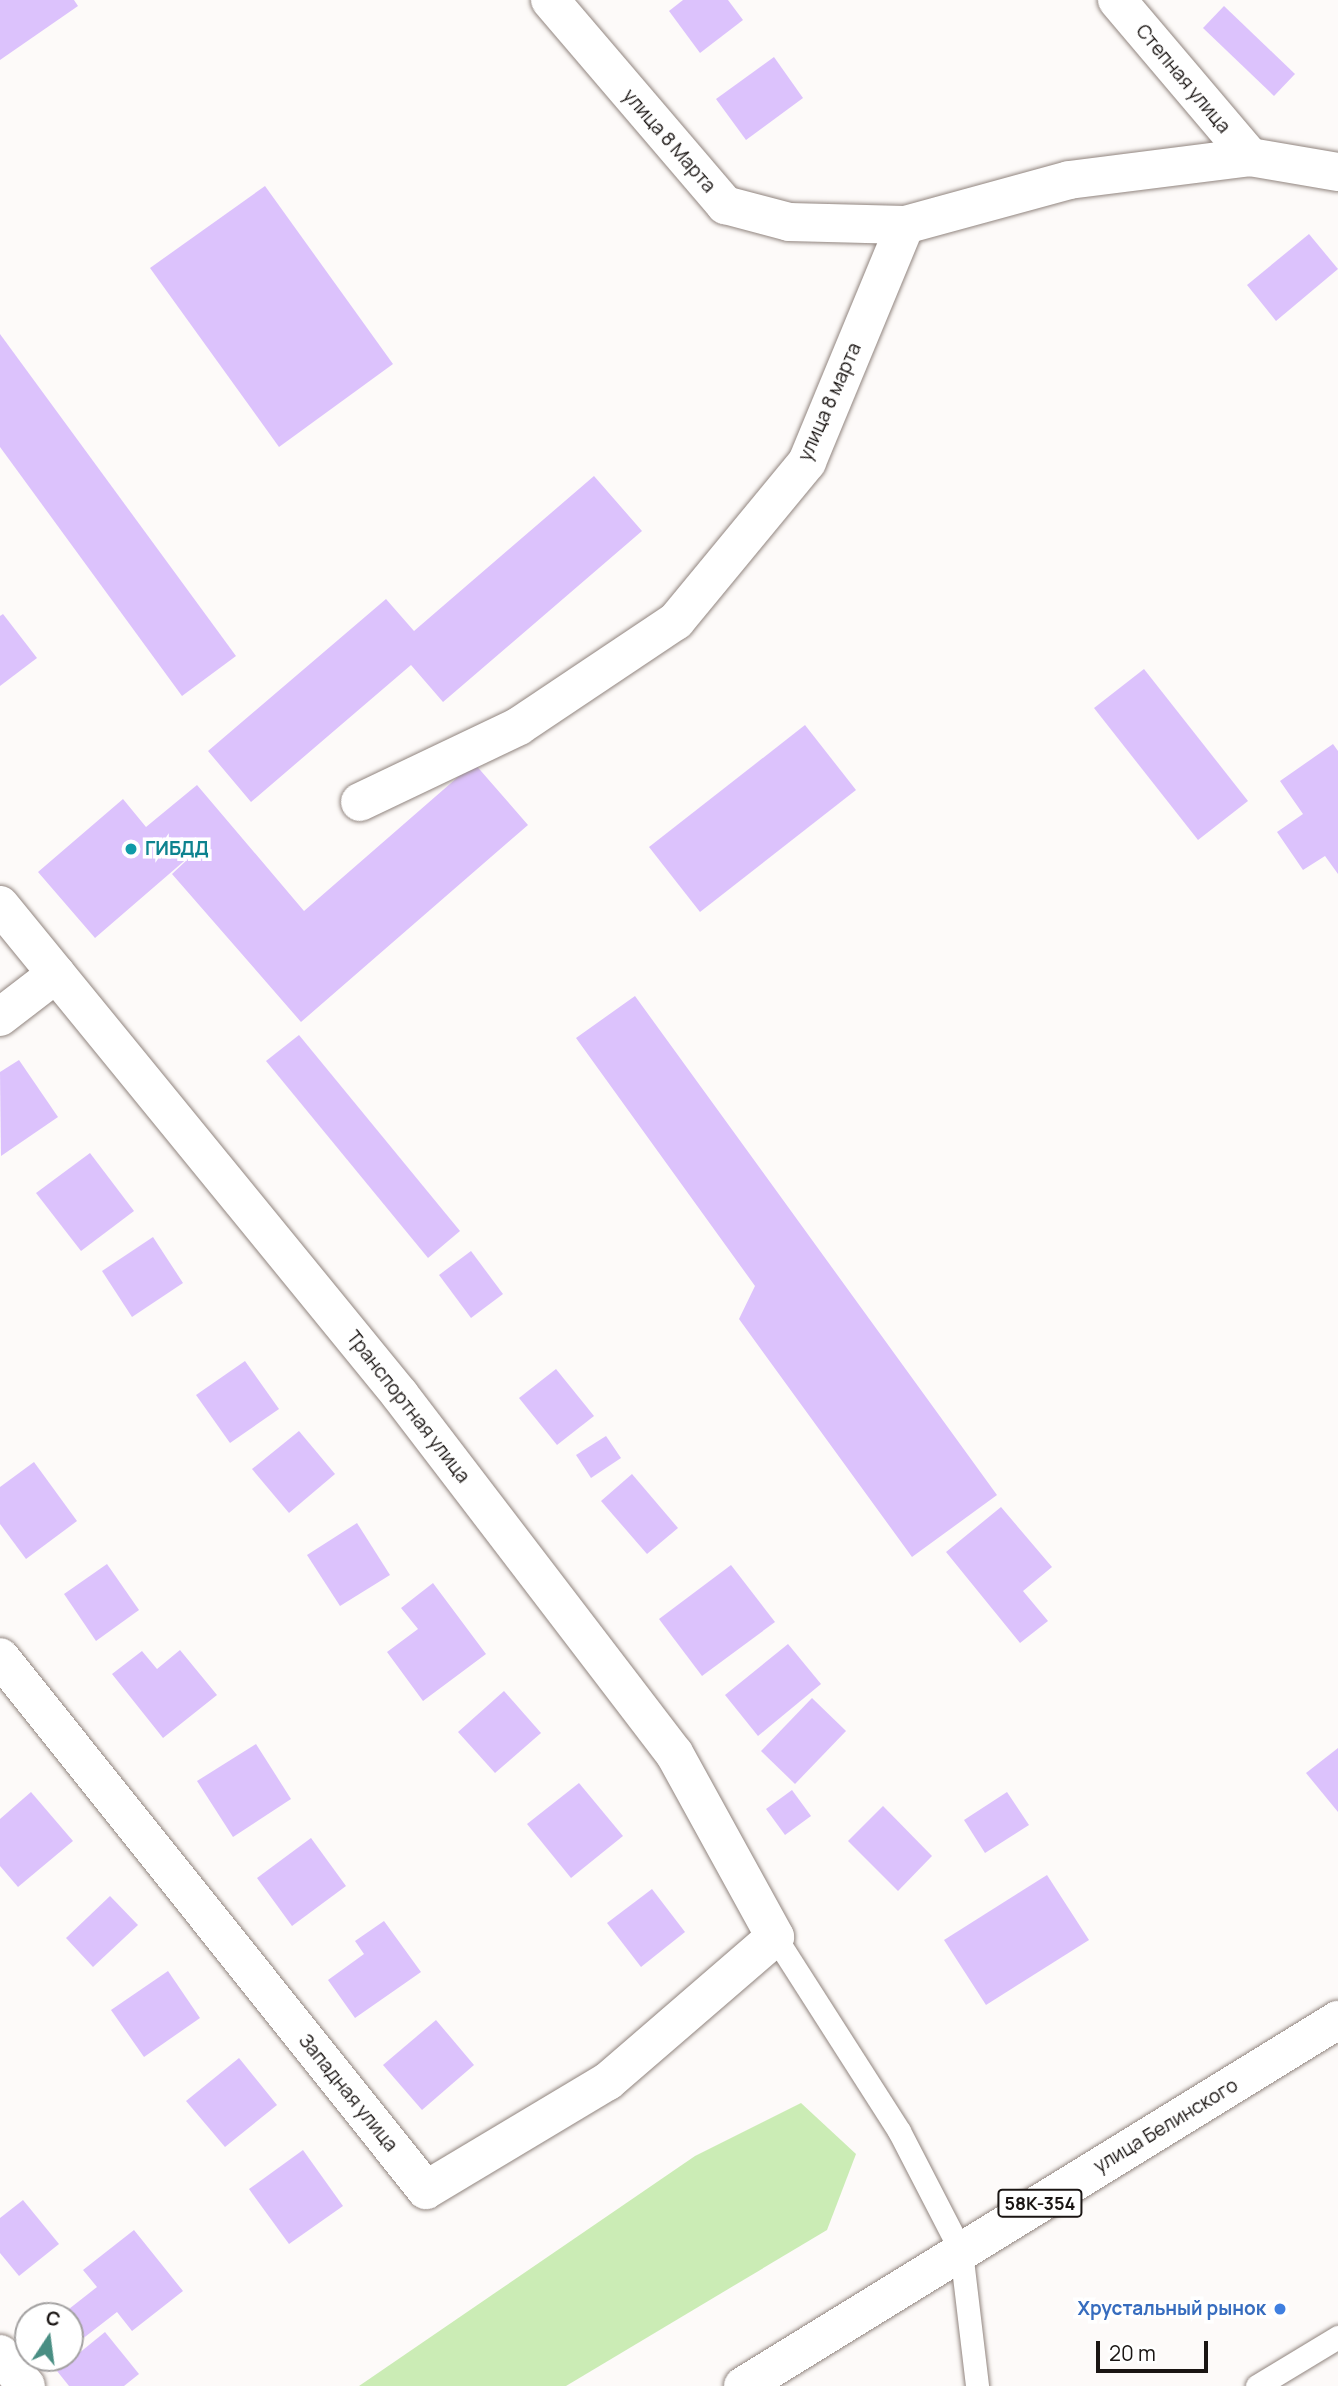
<!DOCTYPE html>
<meta charset="utf-8">
<style>
body{margin:0}
#map{position:relative;width:1338px;height:2386px;overflow:hidden;background:#fdfaf9;font-family:Manrope,sans-serif}
div>[style]{position:absolute}
[style*='--x']{left:calc(var(--x)*1px);top:calc(var(--y)*1px);width:calc(var(--w)*1px);rotate:calc(var(--a)*1deg)}
.green>*{inset:0;background:#cbecb5}
.building>*{inset:0;background:#dcc2fc}
.roads{filter:drop-shadow(0 0 2px #91857f) drop-shadow(0 0 2px #91857f)}
.service>*{height:23px;margin:-11.5px;padding:0 11.5px;transform-origin:11.5px;border-radius:11.5px;background:#fff}
.minor>*{height:38px;margin:-19px;padding:0 19px;transform-origin:19px;border-radius:19px;background:#fff}
.primary>*{height:38px;margin:-19px;padding:0 19px;transform-origin:19px;border-radius:19px;background:#fff}
.dots>*{width:19px;height:19px;translate:-50% -50%;box-sizing:border-box;border:4px solid #fff;border-radius:50%}
span{translate:-50% -50%;white-space:nowrap;text-align:center;line-height:1.15;-webkit-text-stroke:7px #fff;paint-order:stroke}
.shield-label span{padding:2px 5px;background:#fff;border:2px solid;border-radius:5px;-webkit-text-stroke-width:0}
.shield-label{font-size:18px;color:#1a1513;font-weight:700}
.street-label{font-size:19px;color:#1a1513}
.culture-label{font-size:19px;color:#0d838f;font-weight:700}
.left{translate:0 -50%;text-align:left}
.shop-label{font-size:19px;color:#366cbe;font-weight:700}
.right{translate:-100% -50%;text-align:right}
.north{position:absolute;left:14px;top:2302px;width:70px;height:70px;box-sizing:border-box;background:#fff;border:2px solid #a3a1a1;border-radius:50%;rotate:13deg;font-size:19px;font-weight:700;line-height:28px;text-align:center;color:#1a1513}
.north::after{content:'';display:block;margin:auto;width:24px;height:32px;background:#498e83;clip-path:polygon(50% 0,100% 100%,50% 72%,0 100%)}
.scale{position:absolute;left:1096px;top:2341px;width:112px;height:32px;box-sizing:border-box;border:4px solid #1a1513;border-top:0;padding-left:9px;font-size:21px;line-height:24px;white-space:nowrap;color:#1a1513;-webkit-text-stroke:5px #fff;paint-order:stroke}
</style>
<div id="map">
<div class="green">
<i style="clip-path:polygon(801px 2103px,856px 2154px,827px 2230px,566px 2386px,359px 2386px,695px 2156px)"></i>
</div>
<div class="building">
<i style="clip-path:polygon(0 0,74px 0,78px 6px,0 60px)"></i>
<i style="clip-path:polygon(683px 0,728px 0,743px 20px,700px 53px,669px 11px)"></i>
<i style="clip-path:polygon(1224px 6px,1295px 74px,1274px 96px,1203px 28px)"></i>
<i style="clip-path:polygon(774px 57px,803px 98px,746px 140px,716px 99px)"></i>
<i style="clip-path:polygon(265px 186px,393px 364px,279px 447px,150px 268px)"></i>
<i style="clip-path:polygon(1309px 234px,1338px 269px,1276px 321px,1247px 285px)"></i>
<i style="clip-path:polygon(0 334px,236px 656px,182px 696px,0 447px)"></i>
<i style="clip-path:polygon(594px 476px,642px 531px,443px 702px,411px 665px,251px 802px,208px 751px,386px 599px,414px 631px)"></i>
<i style="clip-path:polygon(3px 614px,37px 658px,0 686px,0 616px)"></i>
<i style="clip-path:polygon(1144px 669px,1248px 801px,1198px 840px,1094px 708px)"></i>
<i style="clip-path:polygon(805px 725px,856px 790px,700px 912px,649px 847px)"></i>
<i style="clip-path:polygon(1333px 744px,1338px 751px,1338px 874px,1325px 856px,1303px 870px,1277px 832px,1303px 814px,1280px 781px)"></i>
<i style="clip-path:polygon(474px 763px,528px 825px,301px 1022px,172px 874px,205px 843px,95px 938px,38px 872px,123px 799px,146px 827px,197px 785px,304px 911px)"></i>
<i style="clip-path:polygon(635px 996px,997px 1495px,912px 1557px,739px 1319px,755px 1286px,576px 1038px)"></i>
<i style="clip-path:polygon(299px 1035px,460px 1231px,428px 1258px,266px 1061px)"></i>
<i style="clip-path:polygon(19px 1060px,58px 1117px,1px 1156px,0 1072px)"></i>
<i style="clip-path:polygon(90px 1153px,134px 1211px,81px 1251px,36px 1193px)"></i>
<i style="clip-path:polygon(153px 1237px,183px 1283px,132px 1317px,102px 1271px)"></i>
<i style="clip-path:polygon(471px 1251px,503px 1294px,471px 1318px,439px 1275px)"></i>
<i style="clip-path:polygon(245px 1361px,279px 1409px,230px 1443px,196px 1395px)"></i>
<i style="clip-path:polygon(556px 1369px,594px 1416px,557px 1445px,519px 1398px)"></i>
<i style="clip-path:polygon(299px 1431px,335px 1474px,289px 1513px,252px 1469px)"></i>
<i style="clip-path:polygon(606px 1436px,621px 1458px,591px 1478px,576px 1455px)"></i>
<i style="clip-path:polygon(34px 1462px,77px 1521px,26px 1559px,0 1524px,0 1487px)"></i>
<i style="clip-path:polygon(632px 1474px,678px 1528px,647px 1554px,601px 1501px)"></i>
<i style="clip-path:polygon(1001px 1507px,1052px 1567px,1023px 1591px,1048px 1621px,1020px 1643px,946px 1552px)"></i>
<i style="clip-path:polygon(357px 1523px,390px 1575px,340px 1606px,307px 1555px)"></i>
<i style="clip-path:polygon(107px 1564px,139px 1610px,96px 1641px,64px 1594px)"></i>
<i style="clip-path:polygon(731px 1565px,775px 1622px,702px 1676px,659px 1619px)"></i>
<i style="clip-path:polygon(433px 1583px,486px 1654px,423px 1701px,387px 1652px,418px 1629px,401px 1608px)"></i>
<i style="clip-path:polygon(788px 1644px,821px 1684px,758px 1736px,725px 1695px)"></i>
<i style="clip-path:polygon(180px 1650px,217px 1695px,163px 1738px,112px 1674px,142px 1651px,157px 1669px)"></i>
<i style="clip-path:polygon(504px 1691px,541px 1733px,495px 1773px,458px 1732px)"></i>
<i style="clip-path:polygon(812px 1698px,846px 1731px,795px 1784px,761px 1751px)"></i>
<i style="clip-path:polygon(256px 1744px,291px 1799px,233px 1837px,197px 1781px)"></i>
<i style="clip-path:polygon(1338px 1748px,1338px 1812px,1306px 1773px)"></i>
<i style="clip-path:polygon(579px 1783px,623px 1836px,571px 1878px,527px 1824px)"></i>
<i style="clip-path:polygon(792px 1790px,811px 1816px,785px 1835px,766px 1809px)"></i>
<i style="clip-path:polygon(31px 1792px,73px 1841px,18px 1887px,0 1866px,0 1819px)"></i>
<i style="clip-path:polygon(1007px 1792px,1029px 1825px,985px 1853px,964px 1820px)"></i>
<i style="clip-path:polygon(883px 1806px,932px 1856px,898px 1891px,848px 1841px)"></i>
<i style="clip-path:polygon(311px 1838px,346px 1886px,292px 1926px,257px 1878px)"></i>
<i style="clip-path:polygon(1047px 1875px,1089px 1940px,986px 2005px,944px 1940px)"></i>
<i style="clip-path:polygon(652px 1889px,685px 1932px,641px 1967px,607px 1923px)"></i>
<i style="clip-path:polygon(110px 1896px,138px 1925px,93px 1967px,66px 1938px)"></i>
<i style="clip-path:polygon(384px 1921px,421px 1972px,355px 2018px,328px 1980px,364px 1954px,355px 1941px)"></i>
<i style="clip-path:polygon(168px 1971px,200px 2018px,144px 2057px,111px 2010px)"></i>
<i style="clip-path:polygon(436px 2020px,474px 2065px,422px 2110px,383px 2065px)"></i>
<i style="clip-path:polygon(239px 2058px,277px 2105px,225px 2147px,186px 2101px)"></i>
<i style="clip-path:polygon(303px 2150px,343px 2206px,289px 2244px,249px 2189px)"></i>
<i style="clip-path:polygon(23px 2200px,59px 2244px,19px 2276px,0 2253px,0 2218px)"></i>
<i style="clip-path:polygon(134px 2230px,183px 2291px,132px 2331px,117px 2312px,72px 2347px,70px 2316px,60px 2316px,97px 2287px,83px 2270px)"></i>
<i style="clip-path:polygon(105px 2332px,139px 2374px,124px 2386px,69px 2386px,57px 2371px)"></i>
</div>
<div class="roads">
<div class="service">
<i style="--x:775;--y:1937;--w:230;--a:57.4"></i>
<i style="--x:899;--y:2131;--w:135;--a:62.7"></i>
<i style="--x:961;--y:2251;--w:136;--a:83.2"></i>
<i style="--x:1257;--y:2386;--w:95;--a:-31.2"></i>
</div>
<div class="minor">
<i style="--x:550;--y:0;--w:270;--a:49.5"></i>
<i style="--x:725;--y:205;--w:66;--a:14.9"></i>
<i style="--x:789;--y:222;--w:116;--a:1.5"></i>
<i style="--x:1117;--y:0;--w:206;--a:49.7"></i>
<i style="--x:360;--y:802;--w:176;--a:-25.5"></i>
<i style="--x:519;--y:726;--w:189;--a:-33.8"></i>
<i style="--x:676;--y:621;--w:206;--a:-50.5"></i>
<i style="--x:807;--y:462;--w:256;--a:-67.5"></i>
<i style="--x:905;--y:225;--w:170;--a:-15.3"></i>
<i style="--x:1069;--y:180;--w:182;--a:-7.2"></i>
<i style="--x:1250;--y:157;--w:89;--a:9.7"></i>
<i style="--x:0;--y:905;--w:633;--a:50.77"></i>
<i style="--x:400;--y:1395;--w:451;--a:52.6"></i>
<i style="--x:674;--y:1753;--w:210;--a:61.2"></i>
<i style="--x:775;--y:1937;--w:221;--a:139.2"></i>
<i style="--x:608;--y:2081;--w:212;--a:149.1"></i>
<i style="--x:426;--y:2190;--w:682;--a:-128.63"></i>
<i style="--x:0;--y:1017;--w:71;--a:-37.5"></i>
<i style="--x:0;--y:2354;--w:41;--a:50.9"></i>
</div>
<div class="primary">
<i style="--x:743;--y:2386;--w:699;--a:-31.6"></i>
</div>
</div>
<div class="dots">
<i style="left:131px;top:849px;background:#0f9aa8"></i>
<i style="left:1280px;top:2309px;background:#3f7fe0"></i>
</div>
<div class="shield-label">
<span style="left:1040px;top:2203px">58К-354</span>
</div>
<div class="street-label">
<span style="left:1183px;top:79px;rotate:50deg">Степная улица</span>
<span style="left:669px;top:141px;rotate:49deg">улица 8 Марта</span>
<span style="left:830px;top:402px;rotate:-66deg">улица 8 марта</span>
<span style="left:408px;top:1407px;rotate:52deg">Транспортная улица</span>
<span style="left:348px;top:2093px;rotate:51deg">Западная улица</span>
<span style="left:1166px;top:2126px;rotate:-31deg">улица Белинского</span>
</div>
<div class="culture-label">
<span class="left" style="left:145px;top:849px">ГИБДД</span>
</div>
<div class="shop-label">
<span class="right" style="left:1266px;top:2309px">Хрустальный рынок</span>
</div>
<div class="north">С</div>
<div class="scale">20 m</div>
</div>
